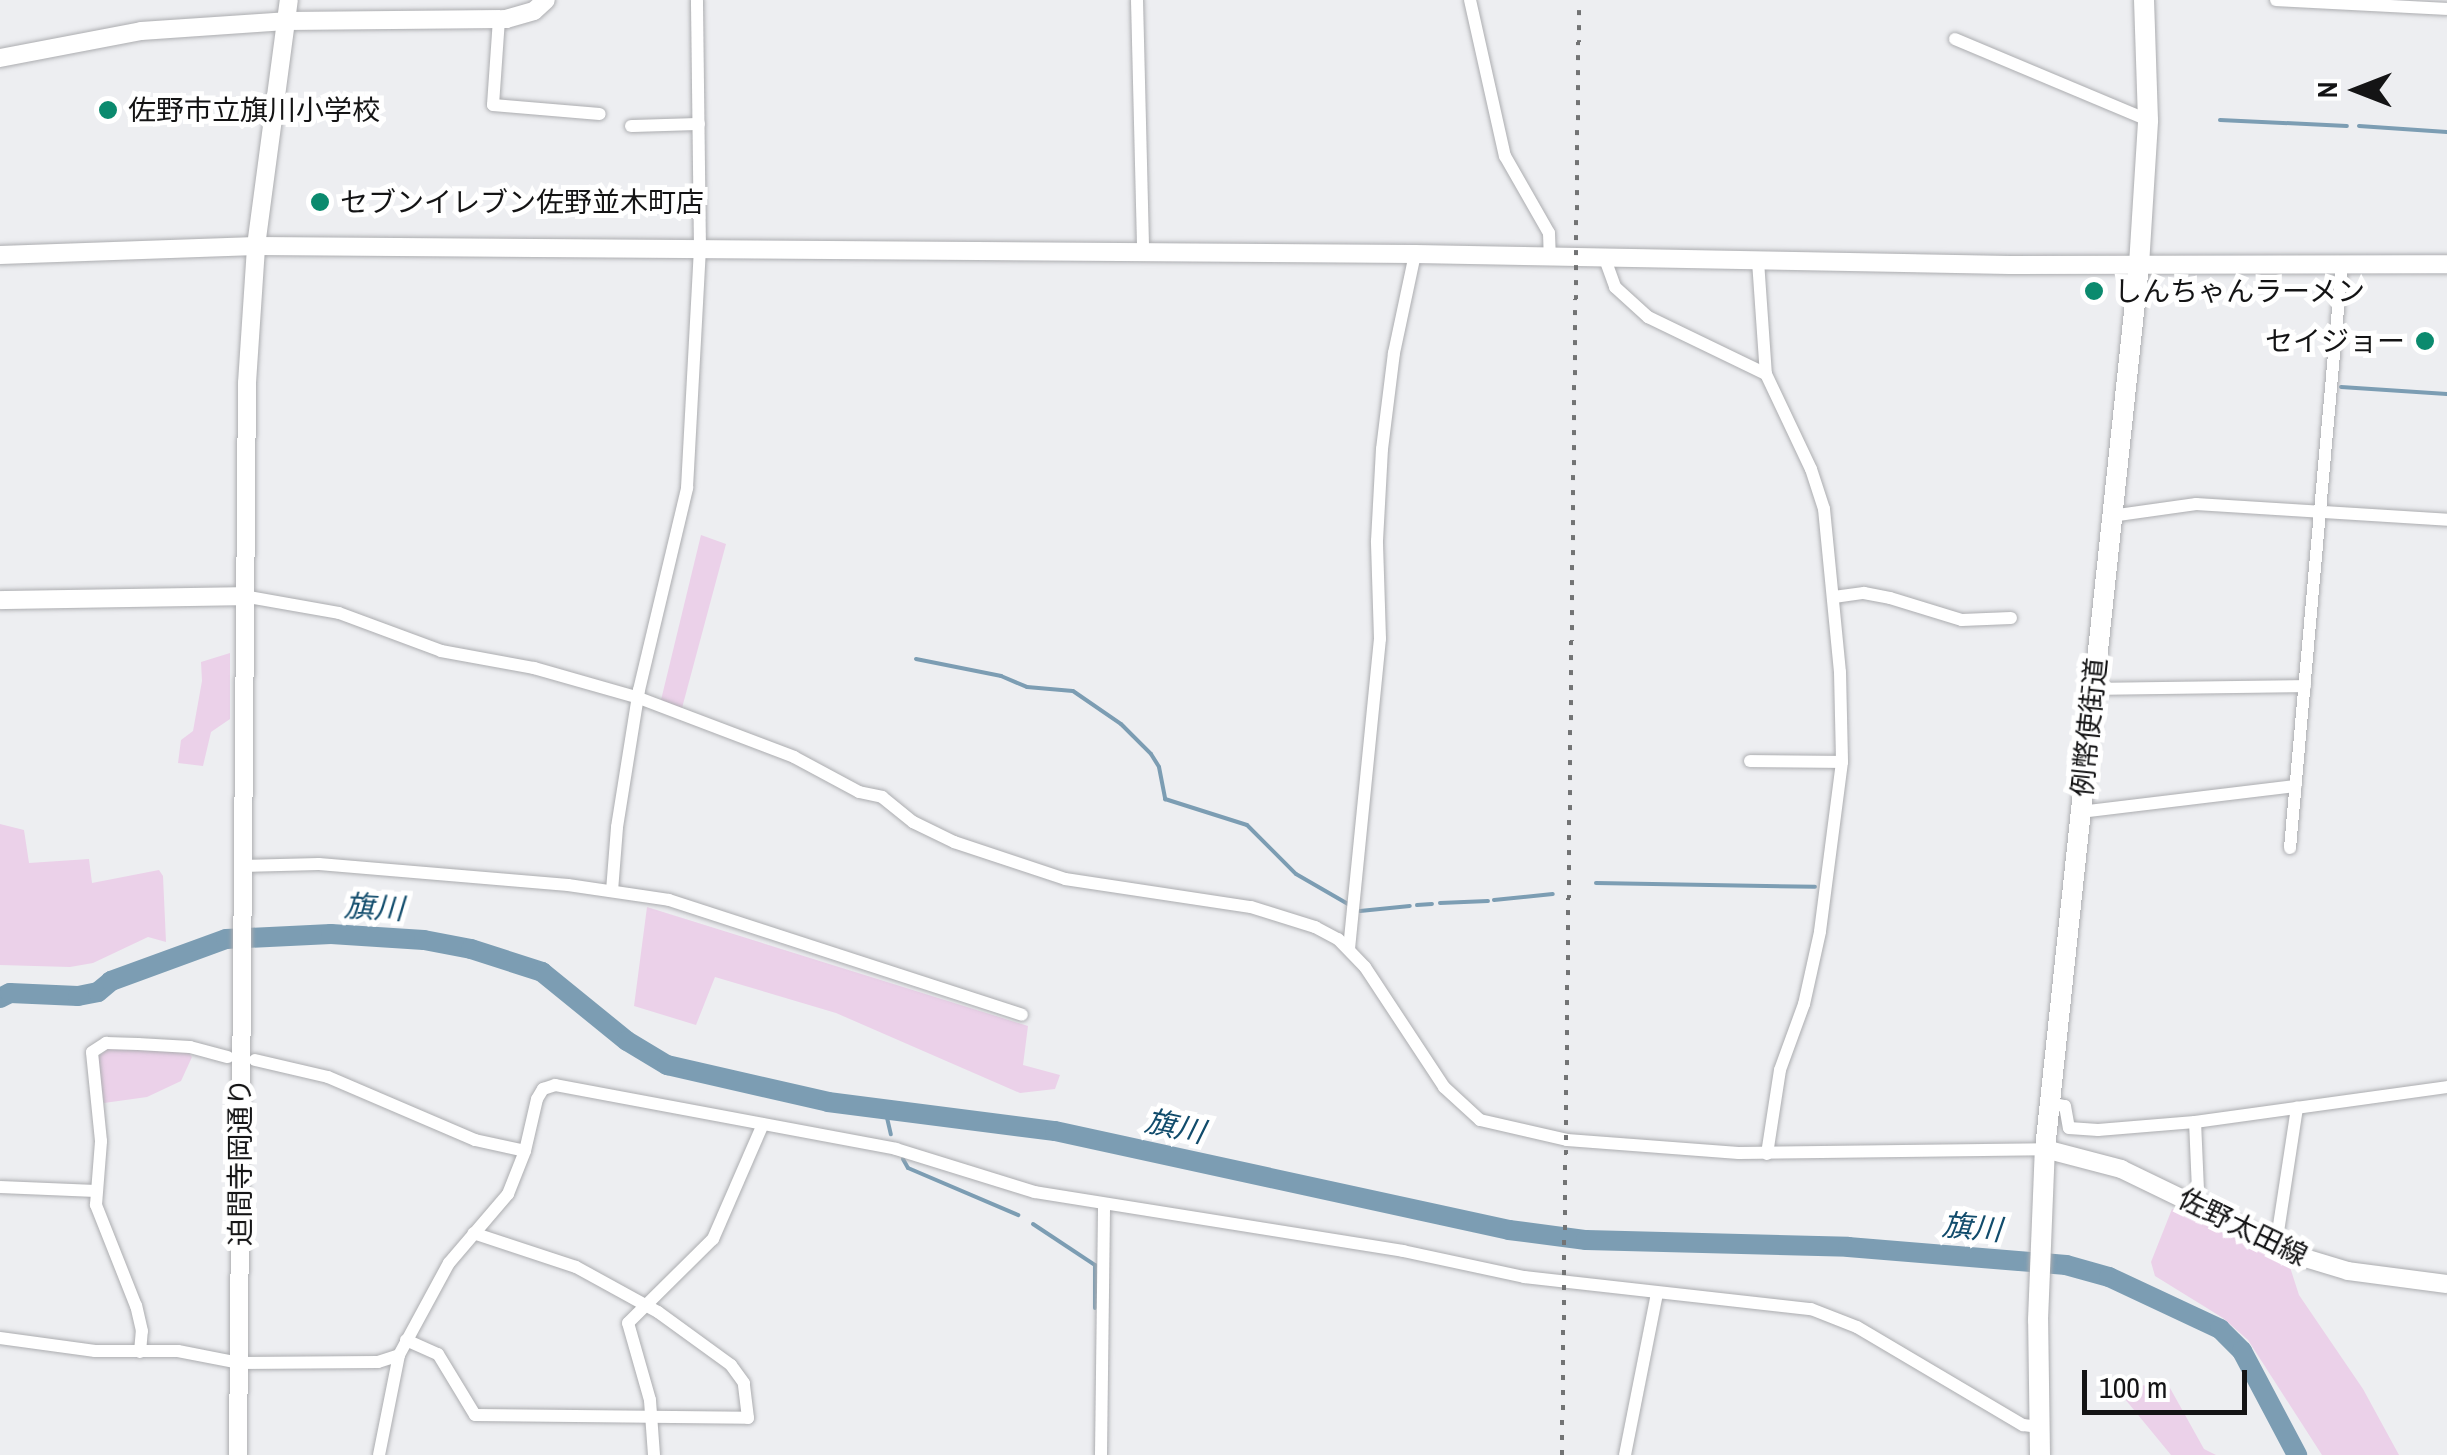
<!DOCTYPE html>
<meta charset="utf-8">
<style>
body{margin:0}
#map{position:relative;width:2447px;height:1455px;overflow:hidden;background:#edeef1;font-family:"Archivo Narrow","Noto Sans JP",sans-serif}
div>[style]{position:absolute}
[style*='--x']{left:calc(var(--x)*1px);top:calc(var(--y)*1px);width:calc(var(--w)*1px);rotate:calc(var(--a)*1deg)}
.green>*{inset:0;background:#ebd1e9}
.stream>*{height:4px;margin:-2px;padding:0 2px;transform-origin:2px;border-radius:2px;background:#7c9db3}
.river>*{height:20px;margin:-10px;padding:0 10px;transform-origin:10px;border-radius:10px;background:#7c9db3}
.roads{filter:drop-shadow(0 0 2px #acadb0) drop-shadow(0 0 2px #acadb0)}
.street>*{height:12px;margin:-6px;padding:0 6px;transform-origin:6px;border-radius:6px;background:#fff}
.secondary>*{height:18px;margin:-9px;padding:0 9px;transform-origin:9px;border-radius:9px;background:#fff}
.primary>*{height:20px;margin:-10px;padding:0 10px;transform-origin:10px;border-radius:10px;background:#fff}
.rail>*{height:4px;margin-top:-2px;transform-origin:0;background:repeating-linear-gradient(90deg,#727374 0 5px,transparent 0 15px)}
.dots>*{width:28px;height:28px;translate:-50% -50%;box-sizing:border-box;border:5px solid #fff;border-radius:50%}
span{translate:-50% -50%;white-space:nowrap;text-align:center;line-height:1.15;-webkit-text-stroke:10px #fff;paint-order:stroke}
.poi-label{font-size:28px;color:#141415}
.left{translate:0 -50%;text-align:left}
.right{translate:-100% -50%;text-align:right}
.street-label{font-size:28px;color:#141415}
.water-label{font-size:30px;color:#114c6c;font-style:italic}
.north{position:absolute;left:2307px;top:40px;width:100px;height:100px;-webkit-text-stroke:8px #fff;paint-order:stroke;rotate:270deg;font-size:28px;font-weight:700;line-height:40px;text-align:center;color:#141415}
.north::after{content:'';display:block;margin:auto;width:35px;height:45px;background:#141415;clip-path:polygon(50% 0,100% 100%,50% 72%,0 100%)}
.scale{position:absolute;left:2082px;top:1370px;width:165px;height:45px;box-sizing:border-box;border:5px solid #141415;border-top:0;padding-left:12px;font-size:30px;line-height:35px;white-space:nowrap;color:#141415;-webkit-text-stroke:8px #fff;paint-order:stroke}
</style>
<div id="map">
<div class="green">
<i style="clip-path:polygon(701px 535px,726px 544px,682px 708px,661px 700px)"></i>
<i style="clip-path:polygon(230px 653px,230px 719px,211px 732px,203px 766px,178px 763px,181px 740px,193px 731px,202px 681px,201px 662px)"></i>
<i style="clip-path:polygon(0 824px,24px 830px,29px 863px,89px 859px,92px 883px,159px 870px,163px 876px,166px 942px,148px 937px,93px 963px,70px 967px,0 965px)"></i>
<i style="clip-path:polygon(647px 907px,1028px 1026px,1023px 1065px,1060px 1075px,1055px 1089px,1020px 1093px,836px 1013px,715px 977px,696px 1025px,634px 1006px)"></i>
<i style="clip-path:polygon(111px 1046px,186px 1050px,192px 1057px,181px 1081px,147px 1097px,104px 1103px,97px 1058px)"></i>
<i style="clip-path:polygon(2182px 1208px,2288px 1261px,2299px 1295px,2363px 1389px,2399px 1455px,2322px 1455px,2248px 1340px,2223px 1318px,2155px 1276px,2151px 1262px,2172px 1209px)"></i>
<i style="clip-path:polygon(2111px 1382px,2170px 1388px,2204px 1449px,2216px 1455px,2171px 1455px)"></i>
</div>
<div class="stream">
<i style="--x:2220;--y:120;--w:127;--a:2.7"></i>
<i style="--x:2359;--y:126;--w:88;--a:3.9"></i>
<i style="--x:2341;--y:387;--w:106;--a:3.8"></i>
<i style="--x:916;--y:659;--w:87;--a:11.3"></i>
<i style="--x:1001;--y:676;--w:28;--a:23"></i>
<i style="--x:1027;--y:687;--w:46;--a:5"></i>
<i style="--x:1073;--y:691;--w:58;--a:34.5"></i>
<i style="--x:1121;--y:724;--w:42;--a:45"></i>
<i style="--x:1151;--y:754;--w:15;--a:58"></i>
<i style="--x:1159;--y:767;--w:33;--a:79"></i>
<i style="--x:1165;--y:799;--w:86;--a:17.6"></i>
<i style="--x:1247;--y:825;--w:69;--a:45"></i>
<i style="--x:1296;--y:874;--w:60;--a:30"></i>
<i style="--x:1596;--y:883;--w:219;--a:1"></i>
<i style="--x:1494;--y:900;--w:59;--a:-5.8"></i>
<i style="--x:1440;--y:903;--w:48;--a:-2.4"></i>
<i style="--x:1417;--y:905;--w:15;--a:-4"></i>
<i style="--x:1360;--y:911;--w:50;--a:-5.7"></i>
<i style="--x:885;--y:1109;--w:26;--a:77"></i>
<i style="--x:903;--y:1159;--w:10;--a:61"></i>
<i style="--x:908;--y:1168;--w:120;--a:23.1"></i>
<i style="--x:1033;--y:1224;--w:74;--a:33.5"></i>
<i style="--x:1095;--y:1265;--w:43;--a:90"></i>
</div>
<div class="river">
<i style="--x:0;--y:998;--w:11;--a:-27"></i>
<i style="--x:10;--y:993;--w:68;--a:2.5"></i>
<i style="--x:78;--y:996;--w:20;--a:-11"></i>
<i style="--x:98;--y:992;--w:17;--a:-40"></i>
<i style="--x:111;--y:981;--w:122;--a:-20.1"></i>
<i style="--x:226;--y:939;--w:105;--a:-2.7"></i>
<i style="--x:331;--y:934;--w:93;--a:3.7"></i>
<i style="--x:424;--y:940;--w:48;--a:10.8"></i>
<i style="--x:471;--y:949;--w:75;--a:17.9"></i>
<i style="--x:542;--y:972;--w:109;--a:39.1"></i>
<i style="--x:627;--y:1041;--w:47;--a:31"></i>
<i style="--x:667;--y:1065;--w:165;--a:12.9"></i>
<i style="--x:828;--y:1102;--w:229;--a:7.3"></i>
<i style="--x:1055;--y:1131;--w:465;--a:12.3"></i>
<i style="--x:1509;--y:1230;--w:78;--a:7.4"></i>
<i style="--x:1586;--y:1240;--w:262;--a:1.5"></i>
<i style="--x:1848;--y:1247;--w:219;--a:4.7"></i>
<i style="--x:2066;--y:1265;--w:45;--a:15.6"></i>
<i style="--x:2109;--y:1277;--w:123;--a:25.1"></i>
<i style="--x:2220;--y:1329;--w:31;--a:45"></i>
<i style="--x:2242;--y:1351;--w:118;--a:62.1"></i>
</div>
<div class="roads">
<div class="street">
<i style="--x:1137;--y:0;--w:254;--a:88.6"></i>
<i style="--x:1470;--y:0;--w:160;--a:77.4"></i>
<i style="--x:1505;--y:156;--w:89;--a:60.3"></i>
<i style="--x:1549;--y:233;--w:25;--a:88"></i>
<i style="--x:2276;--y:0;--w:171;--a:3"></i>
<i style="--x:499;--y:19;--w:86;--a:94"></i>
<i style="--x:493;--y:105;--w:107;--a:4.8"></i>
<i style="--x:1955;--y:39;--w:209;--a:22.8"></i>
<i style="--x:631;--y:126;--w:68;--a:-1.7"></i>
<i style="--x:1605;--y:259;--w:30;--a:70"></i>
<i style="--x:1615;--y:287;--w:45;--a:42.3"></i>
<i style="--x:1648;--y:317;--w:131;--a:25.8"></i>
<i style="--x:1766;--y:374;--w:105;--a:64.7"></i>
<i style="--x:1811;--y:469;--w:42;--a:72"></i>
<i style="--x:1824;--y:509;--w:164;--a:84.4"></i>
<i style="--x:1840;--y:672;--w:90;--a:88.7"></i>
<i style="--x:1842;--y:762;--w:171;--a:97.4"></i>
<i style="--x:1820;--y:932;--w:74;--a:102.5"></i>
<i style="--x:1804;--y:1004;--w:70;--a:110"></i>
<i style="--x:1780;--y:1070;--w:85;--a:98.8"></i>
<i style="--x:1758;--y:261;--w:113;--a:86"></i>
<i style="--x:2111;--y:516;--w:86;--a:-8"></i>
<i style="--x:2196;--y:504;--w:252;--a:3.6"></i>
<i style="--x:243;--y:596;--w:97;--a:10"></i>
<i style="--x:339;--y:613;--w:109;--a:20.4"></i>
<i style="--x:441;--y:651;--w:95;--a:10.4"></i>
<i style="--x:534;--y:668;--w:109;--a:15.9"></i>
<i style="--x:639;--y:698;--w:166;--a:20.8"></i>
<i style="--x:794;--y:757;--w:74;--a:28.3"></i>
<i style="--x:859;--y:792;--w:24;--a:12"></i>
<i style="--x:882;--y:797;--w:40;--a:39"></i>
<i style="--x:913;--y:822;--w:46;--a:26"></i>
<i style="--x:954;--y:842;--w:117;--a:18.4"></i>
<i style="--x:1065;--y:879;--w:188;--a:8.6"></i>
<i style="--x:1251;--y:907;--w:67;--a:17.4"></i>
<i style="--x:1315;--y:927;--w:26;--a:28"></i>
<i style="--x:1338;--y:939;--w:39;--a:46"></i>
<i style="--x:1365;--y:967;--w:144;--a:56.6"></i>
<i style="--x:1444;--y:1087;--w:49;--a:42.5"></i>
<i style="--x:1480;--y:1120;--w:89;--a:12.9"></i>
<i style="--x:1567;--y:1140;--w:172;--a:4.3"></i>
<i style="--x:1739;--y:1153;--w:306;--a:-0.7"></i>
<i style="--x:1834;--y:597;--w:30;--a:-8"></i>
<i style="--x:1864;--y:593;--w:26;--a:11"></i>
<i style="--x:1890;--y:598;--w:75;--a:17"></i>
<i style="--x:1962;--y:620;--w:49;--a:-2.3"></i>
<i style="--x:2094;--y:689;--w:211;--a:-0.8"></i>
<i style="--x:1750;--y:761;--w:92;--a:0.6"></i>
<i style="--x:2080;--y:812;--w:217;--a:-6.9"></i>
<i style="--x:2290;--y:848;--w:586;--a:-84.91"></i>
<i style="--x:242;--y:866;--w:77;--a:-1.5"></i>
<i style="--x:319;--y:864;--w:250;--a:4.8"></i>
<i style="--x:568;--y:885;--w:102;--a:8.4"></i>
<i style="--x:669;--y:900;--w:371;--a:18"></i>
<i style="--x:612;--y:891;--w:64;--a:-85.5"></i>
<i style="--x:617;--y:827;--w:139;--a:-80.9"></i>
<i style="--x:639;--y:690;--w:208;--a:-76.6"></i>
<i style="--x:687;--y:488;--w:239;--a:-86.9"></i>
<i style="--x:700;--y:249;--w:249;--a:-90.7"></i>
<i style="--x:1349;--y:949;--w:312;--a:-84.3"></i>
<i style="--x:1380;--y:639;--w:98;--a:-91.8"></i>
<i style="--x:1377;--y:541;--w:92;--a:-86.9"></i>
<i style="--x:1382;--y:449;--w:97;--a:-82.9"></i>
<i style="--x:1394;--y:353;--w:101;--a:-78"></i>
<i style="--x:255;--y:1060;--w:75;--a:13.1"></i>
<i style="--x:328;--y:1077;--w:160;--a:23.2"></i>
<i style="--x:475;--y:1140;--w:51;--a:12.4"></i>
<i style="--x:2049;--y:1103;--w:16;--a:11"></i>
<i style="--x:2065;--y:1106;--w:22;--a:80"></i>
<i style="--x:2069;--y:1128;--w:29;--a:4"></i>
<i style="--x:2098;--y:1130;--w:97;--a:-4.7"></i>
<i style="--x:2195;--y:1122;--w:254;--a:-7.9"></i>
<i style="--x:0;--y:1187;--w:96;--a:2.4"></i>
<i style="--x:2194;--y:1204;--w:15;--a:-74"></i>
<i style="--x:2198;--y:1190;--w:68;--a:-92.5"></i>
<i style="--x:2276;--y:1245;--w:139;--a:-81.3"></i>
<i style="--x:0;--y:1338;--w:96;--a:7.8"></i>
<i style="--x:95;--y:1351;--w:83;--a:0"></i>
<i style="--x:178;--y:1351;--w:62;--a:11.1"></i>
<i style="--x:239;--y:1363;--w:139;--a:-0.4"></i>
<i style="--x:378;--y:1362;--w:22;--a:-18"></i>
<i style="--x:406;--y:1340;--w:35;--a:24"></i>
<i style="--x:438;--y:1354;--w:71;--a:58.8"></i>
<i style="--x:475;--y:1415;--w:273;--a:0.6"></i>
<i style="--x:748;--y:1418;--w:35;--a:-97"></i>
<i style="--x:744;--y:1383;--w:22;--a:-126"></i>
<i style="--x:731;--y:1365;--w:90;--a:-144"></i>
<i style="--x:658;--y:1312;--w:94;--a:-151.2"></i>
<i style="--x:576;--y:1267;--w:108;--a:-161.7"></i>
<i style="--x:140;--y:1352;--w:21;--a:-85"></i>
<i style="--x:142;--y:1331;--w:26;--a:-103"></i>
<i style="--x:136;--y:1306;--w:109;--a:-111.6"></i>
<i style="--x:96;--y:1205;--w:64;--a:-85.5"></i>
<i style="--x:101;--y:1141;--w:89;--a:-95.8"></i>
<i style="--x:92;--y:1052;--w:17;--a:-33"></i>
<i style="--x:106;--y:1043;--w:32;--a:2"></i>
<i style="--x:138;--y:1044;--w:52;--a:3.3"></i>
<i style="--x:190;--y:1047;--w:39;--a:15"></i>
<i style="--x:379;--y:1455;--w:102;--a:-78.7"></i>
<i style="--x:399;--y:1355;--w:105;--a:-61.5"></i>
<i style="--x:449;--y:1263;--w:91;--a:-49.5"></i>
<i style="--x:508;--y:1194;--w:46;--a:-68.4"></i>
<i style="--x:525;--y:1151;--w:53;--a:-77"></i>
<i style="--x:537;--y:1099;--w:12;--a:-59"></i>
<i style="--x:543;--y:1089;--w:13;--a:-18"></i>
<i style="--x:555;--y:1085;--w:347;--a:10.6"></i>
<i style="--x:896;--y:1149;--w:145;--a:17.2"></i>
<i style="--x:1035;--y:1192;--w:373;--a:9.1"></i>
<i style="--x:1403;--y:1251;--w:124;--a:12.1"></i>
<i style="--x:1524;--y:1277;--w:289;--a:6.4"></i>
<i style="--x:1811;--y:1309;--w:49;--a:21.4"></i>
<i style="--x:1857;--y:1327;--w:193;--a:30.6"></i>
<i style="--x:2023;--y:1425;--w:17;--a:7"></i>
<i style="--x:654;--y:1455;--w:55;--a:-94.2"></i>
<i style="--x:650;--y:1400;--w:80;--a:-105.9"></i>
<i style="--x:628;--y:1323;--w:120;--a:-44.7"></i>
<i style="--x:713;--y:1239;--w:125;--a:-66.5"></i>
<i style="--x:1101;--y:1455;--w:251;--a:-89.3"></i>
<i style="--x:1625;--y:1455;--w:165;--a:-78.8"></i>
</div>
<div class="secondary">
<i style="--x:0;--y:58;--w:144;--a:-10.8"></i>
<i style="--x:141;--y:31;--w:145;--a:-3.9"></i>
<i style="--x:286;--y:21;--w:220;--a:-0.5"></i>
<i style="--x:506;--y:19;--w:29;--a:-16"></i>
<i style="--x:534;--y:11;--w:16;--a:-43"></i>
<i style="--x:0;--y:255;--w:256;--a:-2"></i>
<i style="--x:256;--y:246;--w:1159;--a:0.4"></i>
<i style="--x:1415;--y:254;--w:595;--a:1.06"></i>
<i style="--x:2010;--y:265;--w:437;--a:-0.1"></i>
<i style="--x:0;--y:600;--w:243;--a:-0.9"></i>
<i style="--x:2045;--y:1149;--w:79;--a:14.7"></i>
<i style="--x:2121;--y:1169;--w:204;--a:25.8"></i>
<i style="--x:2305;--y:1258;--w:45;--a:16.8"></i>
<i style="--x:2348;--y:1271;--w:100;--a:7.5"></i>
<i style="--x:238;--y:1455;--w:1072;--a:-89.52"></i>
<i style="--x:247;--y:383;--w:137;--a:-86.2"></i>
<i style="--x:256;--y:246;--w:248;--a:-82.4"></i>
</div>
<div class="primary">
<i style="--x:2040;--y:1455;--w:135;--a:-90.8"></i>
<i style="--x:2038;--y:1320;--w:171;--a:-87.7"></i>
<i style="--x:2045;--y:1149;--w:889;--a:-83.93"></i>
<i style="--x:2139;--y:265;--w:145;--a:-86.4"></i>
<i style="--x:2148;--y:120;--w:120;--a:-91.9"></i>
</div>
</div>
<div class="rail">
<i style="--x:1562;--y:1455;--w:1455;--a:-89.33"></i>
</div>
<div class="dots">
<i style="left:108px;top:110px;background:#0b8a6e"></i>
<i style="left:320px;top:202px;background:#0b8a6e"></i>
<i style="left:2094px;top:291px;background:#0b8a6e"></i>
<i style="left:2425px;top:341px;background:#0b8a6e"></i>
</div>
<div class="poi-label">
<span class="left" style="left:128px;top:110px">佐野市立旗川小学校</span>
<span class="left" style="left:340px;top:202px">セブンイレブン佐野並木町店</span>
<span class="left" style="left:2114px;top:291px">しんちゃんラーメン</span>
<span class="right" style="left:2405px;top:341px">セイジョー</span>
</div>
<div class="street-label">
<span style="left:2089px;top:727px;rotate:-84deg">例幣使街道</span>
<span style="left:240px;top:1162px;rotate:-90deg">迫間寺岡通り</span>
<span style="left:2243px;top:1227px;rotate:26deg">佐野太田線</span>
</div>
<div class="water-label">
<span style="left:374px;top:907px;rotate:3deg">旗川</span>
<span style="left:1175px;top:1126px;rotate:12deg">旗川</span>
<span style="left:1972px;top:1227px;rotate:5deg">旗川</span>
</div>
<div class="north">N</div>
<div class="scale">100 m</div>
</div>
